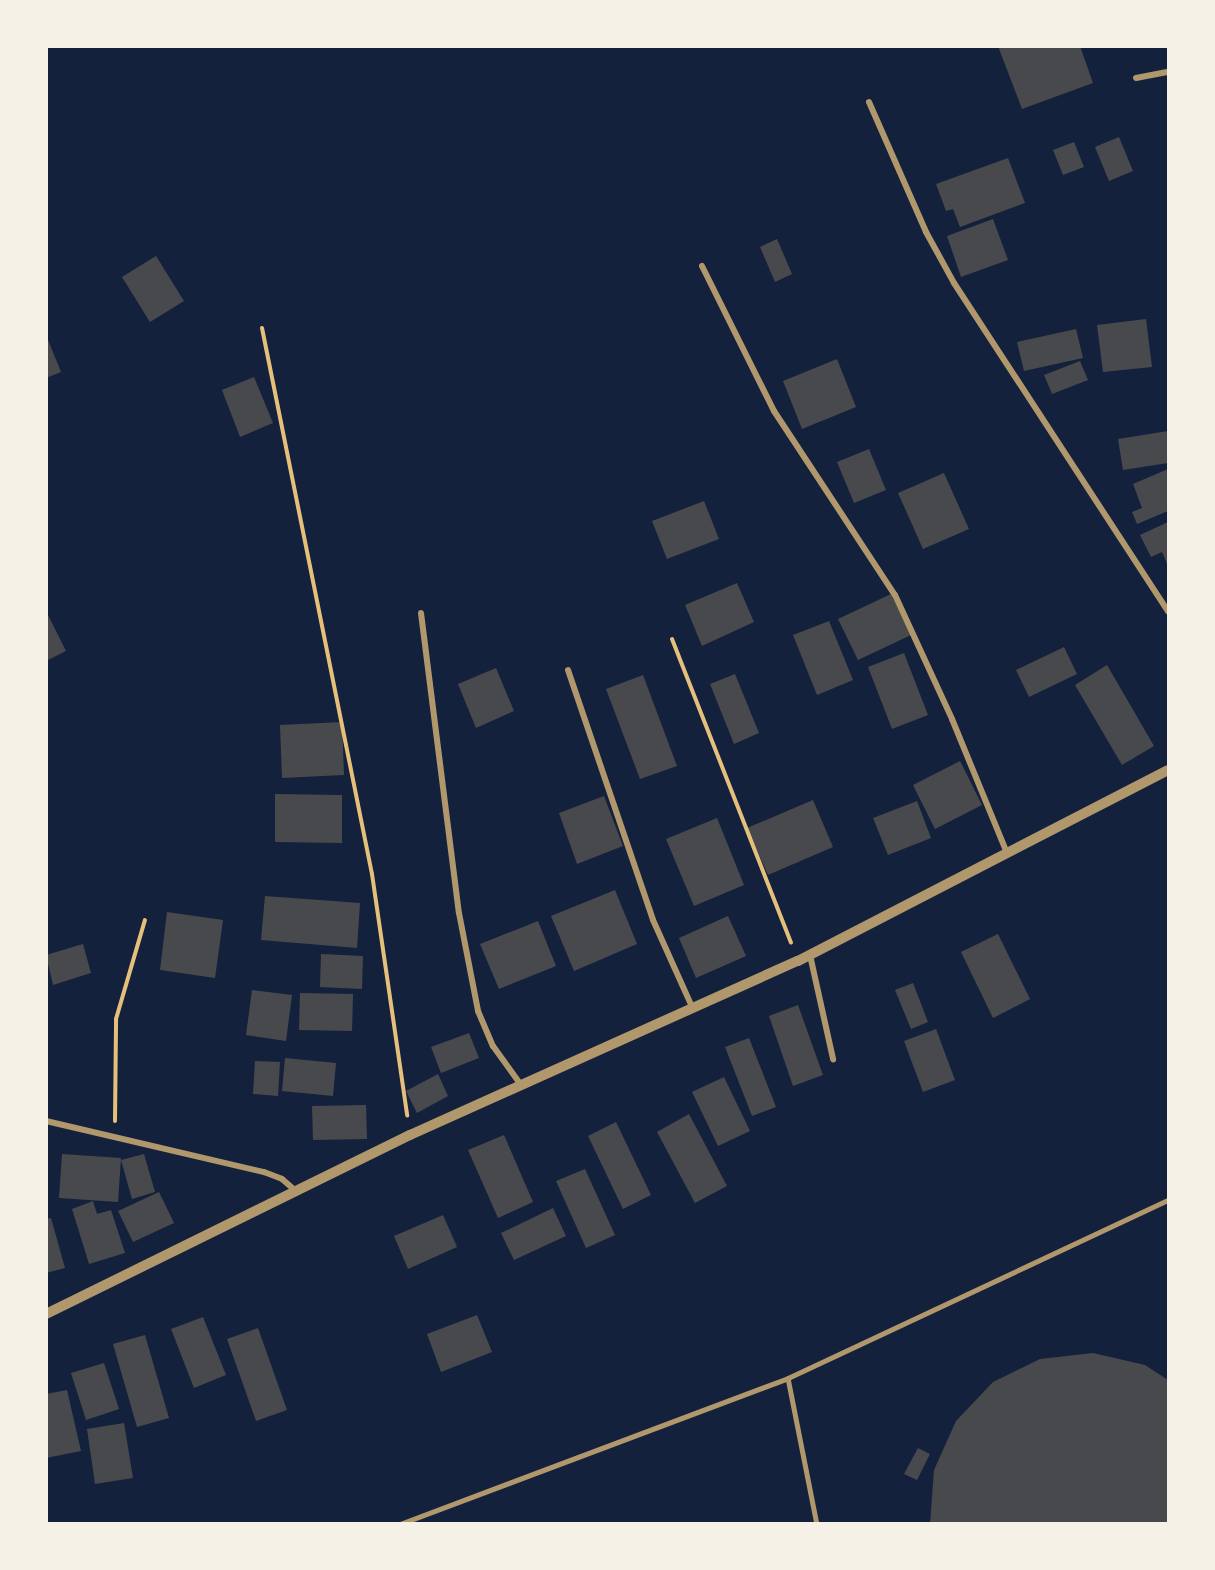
<!DOCTYPE html>
<style>
body{margin:0}
#map{position:relative;width:1215px;height:1570px;overflow:hidden;background:#14213d;font-family:"Source Sans 3",sans-serif}
div>[style]{position:absolute}
[style*='--x']{left:calc(var(--x)*1px);top:calc(var(--y)*1px);width:calc(var(--w)*1px);rotate:calc(var(--a)*1deg)}
.building>*{inset:0;background:#48494c}
.path>*{height:4px;margin:-2px;padding:0 2px;transform-origin:2px;border-radius:2px;background:#e5c07b}
.service>*{height:4.5px;margin:-2.25px;padding:0 2.25px;transform-origin:2.25px;border-radius:2.25px;background:#b1986c}
.minor>*{height:6px;margin:-3px;padding:0 3px;transform-origin:3px;border-radius:3px;background:#b1986c}
.tertiary>*{height:10px;margin:-5px;padding:0 5px;transform-origin:5px;border-radius:5px;background:#b1986c}
span{translate:-50% -50%;white-space:nowrap;text-align:center;line-height:1.15;-webkit-text-stroke:6px #f6f1e7;paint-order:stroke}
.frame{position:absolute;inset:0;border:48px solid #f6f1e7;pointer-events:none}
</style>
<div id="map">
<div class="building">
<i style="clip-path:polygon(998px 46px,1080px 46px,1093px 83px,1022px 109px)"></i>
<i style="clip-path:polygon(1119px 137px,1133px 171px,1109px 181px,1095px 147px)"></i>
<i style="clip-path:polygon(1074px 142px,1084px 167px,1063px 175px,1053px 150px)"></i>
<i style="clip-path:polygon(1008px 158px,1025px 203px,960px 227px,953px 209px,946px 211px,936px 184px)"></i>
<i style="clip-path:polygon(993px 219px,1008px 260px,961px 277px,947px 236px)"></i>
<i style="clip-path:polygon(777px 239px,792px 274px,775px 282px,760px 247px)"></i>
<i style="clip-path:polygon(156px 256px,184px 301px,150px 322px,122px 277px)"></i>
<i style="clip-path:polygon(1146px 319px,1152px 367px,1103px 372px,1097px 325px)"></i>
<i style="clip-path:polygon(1076px 329px,1083px 358px,1024px 371px,1017px 342px)"></i>
<i style="clip-path:polygon(46px 335px,61px 372px,46px 378px)"></i>
<i style="clip-path:polygon(837px 359px,856px 407px,802px 429px,783px 381px)"></i>
<i style="clip-path:polygon(1080px 361px,1088px 380px,1052px 394px,1044px 375px)"></i>
<i style="clip-path:polygon(254px 377px,273px 423px,240px 437px,222px 390px)"></i>
<i style="clip-path:polygon(1168px 431px,1168px 463px,1123px 470px,1118px 439px)"></i>
<i style="clip-path:polygon(869px 449px,886px 490px,854px 503px,837px 462px)"></i>
<i style="clip-path:polygon(1168px 469px,1168px 511px,1137px 524px,1132px 512px,1142px 508px,1133px 484px)"></i>
<i style="clip-path:polygon(944px 473px,969px 529px,923px 549px,898px 493px)"></i>
<i style="clip-path:polygon(704px 501px,719px 539px,667px 559px,652px 521px)"></i>
<i style="clip-path:polygon(1168px 522px,1168px 566px,1162px 552px,1151px 557px,1140px 535px)"></i>
<i style="clip-path:polygon(737px 583px,754px 622px,702px 646px,685px 605px)"></i>
<i style="clip-path:polygon(891px 594px,911px 635px,858px 660px,838px 619px)"></i>
<i style="clip-path:polygon(46px 611px,66px 651px,46px 661px)"></i>
<i style="clip-path:polygon(829px 621px,853px 680px,817px 695px,793px 635px)"></i>
<i style="clip-path:polygon(1064px 647px,1077px 674px,1029px 697px,1016px 670px)"></i>
<i style="clip-path:polygon(904px 653px,928px 715px,892px 729px,868px 667px)"></i>
<i style="clip-path:polygon(1107px 665px,1154px 746px,1122px 765px,1075px 685px)"></i>
<i style="clip-path:polygon(496px 668px,514px 711px,476px 728px,458px 684px)"></i>
<i style="clip-path:polygon(735px 674px,759px 733px,734px 744px,710px 684px)"></i>
<i style="clip-path:polygon(643px 675px,677px 766px,640px 779px,606px 689px)"></i>
<i style="clip-path:polygon(342px 722px,344px 775px,282px 778px,280px 725px)"></i>
<i style="clip-path:polygon(960px 761px,982px 805px,935px 829px,913px 785px)"></i>
<i style="clip-path:polygon(275px 794px,342px 795px,342px 843px,275px 842px)"></i>
<i style="clip-path:polygon(604px 796px,623px 846px,577px 864px,559px 813px)"></i>
<i style="clip-path:polygon(813px 800px,833px 847px,768px 875px,747px 828px)"></i>
<i style="clip-path:polygon(917px 801px,931px 838px,888px 855px,873px 818px)"></i>
<i style="clip-path:polygon(717px 818px,744px 885px,694px 906px,666px 839px)"></i>
<i style="clip-path:polygon(615px 890px,637px 944px,574px 971px,551px 916px)"></i>
<i style="clip-path:polygon(265px 896px,360px 903px,357px 948px,261px 940px)"></i>
<i style="clip-path:polygon(167px 912px,223px 920px,215px 978px,160px 970px)"></i>
<i style="clip-path:polygon(728px 916px,746px 956px,696px 978px,679px 938px)"></i>
<i style="clip-path:polygon(538px 921px,556px 966px,499px 989px,480px 944px)"></i>
<i style="clip-path:polygon(998px 934px,1030px 999px,993px 1018px,961px 952px)"></i>
<i style="clip-path:polygon(83px 944px,91px 973px,53px 985px,46px 955px)"></i>
<i style="clip-path:polygon(321px 954px,363px 956px,362px 989px,320px 987px)"></i>
<i style="clip-path:polygon(913px 983px,928px 1022px,911px 1029px,895px 990px)"></i>
<i style="clip-path:polygon(252px 990px,292px 995px,286px 1041px,246px 1035px)"></i>
<i style="clip-path:polygon(300px 993px,353px 994px,352px 1031px,299px 1030px)"></i>
<i style="clip-path:polygon(798px 1005px,823px 1075px,793px 1086px,769px 1016px)"></i>
<i style="clip-path:polygon(936px 1029px,955px 1080px,923px 1092px,904px 1041px)"></i>
<i style="clip-path:polygon(469px 1033px,479px 1058px,441px 1073px,431px 1047px)"></i>
<i style="clip-path:polygon(749px 1038px,776px 1107px,752px 1116px,725px 1047px)"></i>
<i style="clip-path:polygon(285px 1058px,336px 1063px,333px 1096px,282px 1091px)"></i>
<i style="clip-path:polygon(255px 1061px,280px 1062px,278px 1096px,253px 1094px)"></i>
<i style="clip-path:polygon(438px 1074px,448px 1096px,417px 1113px,406px 1091px)"></i>
<i style="clip-path:polygon(724px 1077px,750px 1131px,718px 1146px,692px 1092px)"></i>
<i style="clip-path:polygon(366px 1105px,367px 1139px,313px 1140px,312px 1106px)"></i>
<i style="clip-path:polygon(689px 1114px,727px 1186px,695px 1203px,657px 1132px)"></i>
<i style="clip-path:polygon(616px 1122px,651px 1195px,623px 1209px,588px 1136px)"></i>
<i style="clip-path:polygon(504px 1135px,533px 1202px,498px 1218px,468px 1150px)"></i>
<i style="clip-path:polygon(62px 1154px,121px 1158px,118px 1202px,59px 1198px)"></i>
<i style="clip-path:polygon(144px 1154px,155px 1192px,132px 1199px,121px 1160px)"></i>
<i style="clip-path:polygon(585px 1169px,615px 1235px,586px 1248px,556px 1181px)"></i>
<i style="clip-path:polygon(159px 1192px,174px 1223px,133px 1242px,118px 1211px)"></i>
<i style="clip-path:polygon(93px 1201px,97px 1214px,111px 1210px,125px 1253px,89px 1264px,72px 1209px)"></i>
<i style="clip-path:polygon(553px 1208px,566px 1236px,514px 1260px,501px 1233px)"></i>
<i style="clip-path:polygon(443px 1215px,457px 1247px,408px 1269px,394px 1236px)"></i>
<i style="clip-path:polygon(51px 1218px,65px 1268px,46px 1273px,46px 1219px)"></i>
<i style="clip-path:polygon(477px 1315px,492px 1352px,441px 1372px,427px 1334px)"></i>
<i style="clip-path:polygon(203px 1317px,226px 1375px,194px 1388px,171px 1329px)"></i>
<i style="clip-path:polygon(258px 1328px,287px 1410px,256px 1421px,227px 1339px)"></i>
<i style="clip-path:polygon(145px 1335px,169px 1418px,137px 1427px,113px 1344px)"></i>
<i style="clip-path:polygon(1093px 1353px,1145px 1365px,1168px 1380px,1168px 1524px,930px 1524px,934px 1470px,956px 1421px,993px 1382px,1040px 1359px)"></i>
<i style="clip-path:polygon(104px 1363px,119px 1409px,86px 1420px,71px 1373px)"></i>
<i style="clip-path:polygon(67px 1390px,81px 1451px,46px 1458px,46px 1394px)"></i>
<i style="clip-path:polygon(124px 1423px,133px 1478px,95px 1484px,87px 1429px)"></i>
<i style="clip-path:polygon(918px 1448px,930px 1454px,917px 1480px,904px 1474px)"></i>
</div>
<div class="path">
<i style="--x:262;--y:328;--w:557;--a:78.61"></i>
<i style="--x:372;--y:874;--w:244;--a:81.7"></i>
<i style="--x:672;--y:639;--w:326;--a:68.6"></i>
<i style="--x:115;--y:1121;--w:102;--a:-89.4"></i>
<i style="--x:116;--y:1019;--w:103;--a:-73.7"></i>
</div>
<div class="service">
<i style="--x:788;--y:1378;--w:149;--a:78.8"></i>
<i style="--x:400;--y:1524;--w:415;--a:-20.6"></i>
<i style="--x:788;--y:1378;--w:420;--a:-25.1"></i>
</div>
<div class="minor">
<i style="--x:1136;--y:78;--w:33;--a:-11"></i>
<i style="--x:869;--y:102;--w:142;--a:66.3"></i>
<i style="--x:926;--y:232;--w:58;--a:61.2"></i>
<i style="--x:954;--y:283;--w:392;--a:56.9"></i>
<i style="--x:702;--y:266;--w:162;--a:63.6"></i>
<i style="--x:774;--y:411;--w:220;--a:56.7"></i>
<i style="--x:895;--y:595;--w:136;--a:65.3"></i>
<i style="--x:952;--y:719;--w:145;--a:67.7"></i>
<i style="--x:421;--y:613;--w:302;--a:82.8"></i>
<i style="--x:459;--y:913;--w:100;--a:79"></i>
<i style="--x:478;--y:1011;--w:38;--a:67"></i>
<i style="--x:493;--y:1046;--w:48;--a:54.3"></i>
<i style="--x:568;--y:670;--w:264;--a:71.2"></i>
<i style="--x:653;--y:920;--w:98;--a:65.8"></i>
<i style="--x:810;--y:955;--w:107;--a:77.5"></i>
<i style="--x:46;--y:1121;--w:224;--a:13.2"></i>
<i style="--x:264;--y:1172;--w:19;--a:21"></i>
<i style="--x:282;--y:1179;--w:18;--a:41"></i>
</div>
<div class="tertiary">
<i style="--x:46;--y:1314;--w:406;--a:-26.2"></i>
<i style="--x:410;--y:1135;--w:425;--a:-24.2"></i>
<i style="--x:798;--y:961;--w:416;--a:-27.3"></i>
</div>
<div class="frame"></div>
</div>
